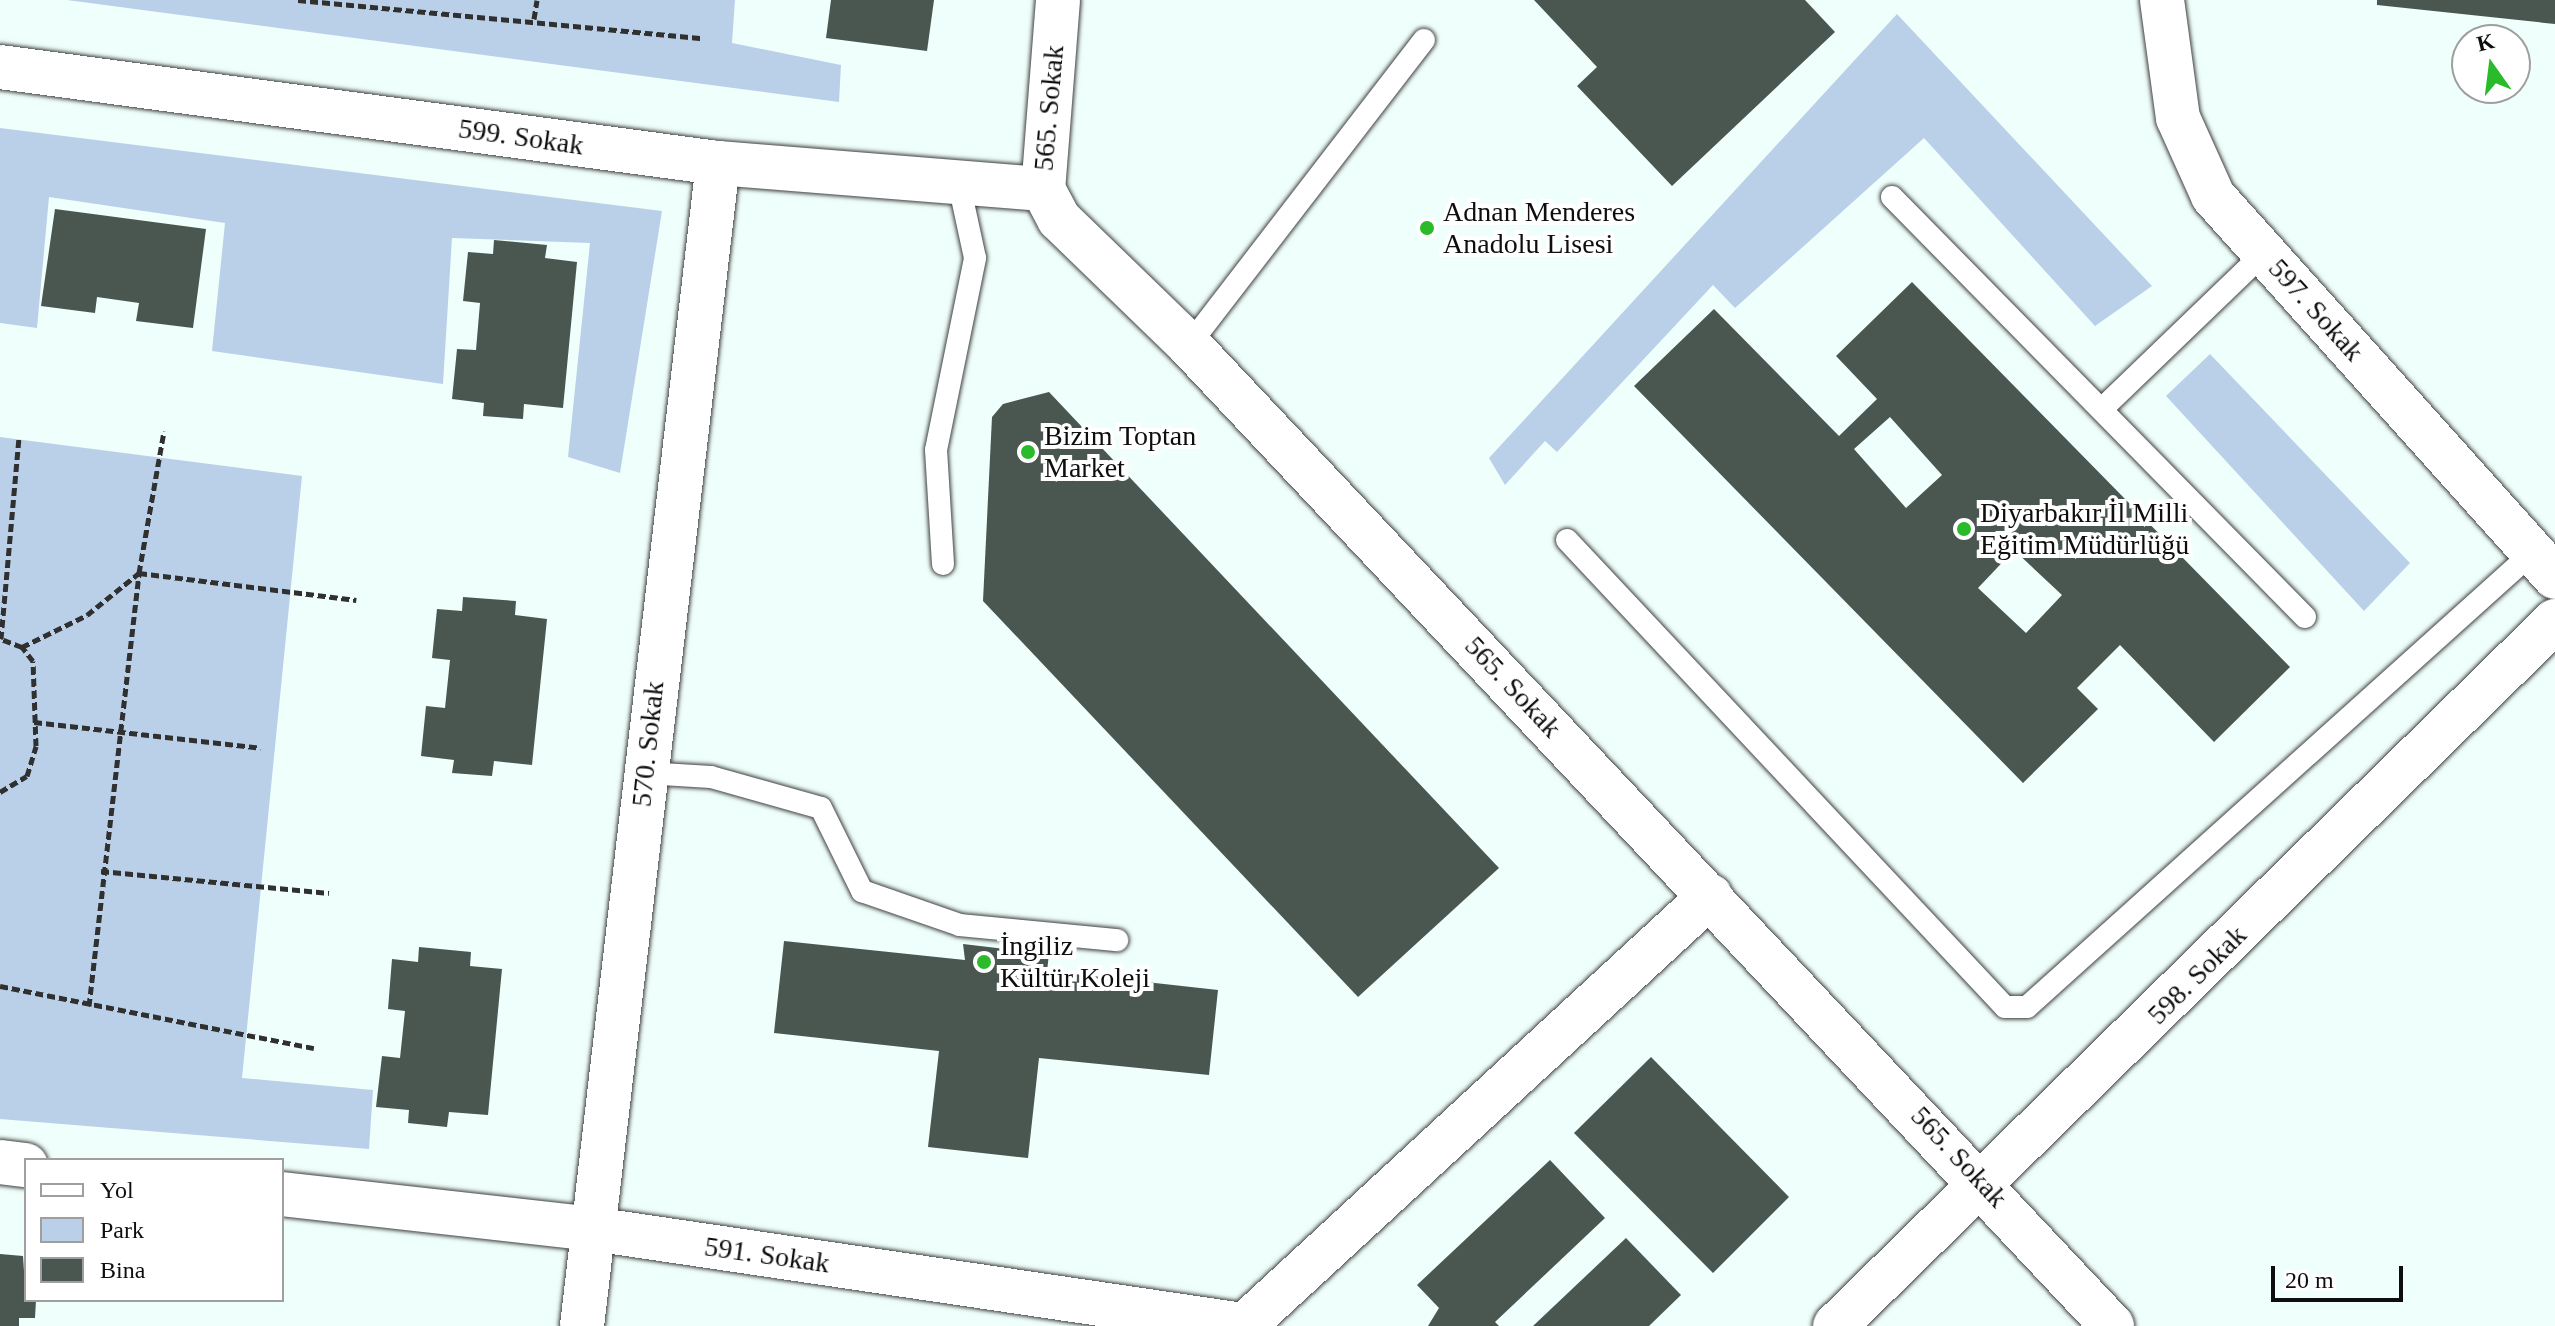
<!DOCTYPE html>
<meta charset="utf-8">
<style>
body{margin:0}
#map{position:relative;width:2555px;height:1326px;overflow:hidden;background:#effffc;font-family:"Times New Roman",serif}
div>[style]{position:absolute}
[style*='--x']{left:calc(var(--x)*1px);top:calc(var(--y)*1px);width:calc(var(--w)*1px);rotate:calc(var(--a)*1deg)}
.green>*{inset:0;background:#bad0e8}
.building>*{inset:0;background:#4a5650}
.path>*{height:5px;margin-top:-2.5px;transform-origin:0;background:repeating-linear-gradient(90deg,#303030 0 8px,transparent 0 12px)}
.roads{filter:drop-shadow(0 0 2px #414141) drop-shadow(0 0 2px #414141)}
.service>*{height:22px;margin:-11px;padding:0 11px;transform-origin:11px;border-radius:11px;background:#fff}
.minor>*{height:44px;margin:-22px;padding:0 22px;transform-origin:22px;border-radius:22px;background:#fff}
.dots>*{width:22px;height:22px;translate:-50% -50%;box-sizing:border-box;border:4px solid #fff;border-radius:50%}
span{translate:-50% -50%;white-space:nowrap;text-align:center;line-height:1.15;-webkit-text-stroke:8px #fff;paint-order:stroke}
.street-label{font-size:28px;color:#0e0e0e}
.poi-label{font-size:28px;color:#0e0e0e}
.left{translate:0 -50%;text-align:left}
.legend{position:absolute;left:24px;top:1158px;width:260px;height:144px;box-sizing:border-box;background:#fff;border:2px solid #9f9f9f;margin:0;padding:10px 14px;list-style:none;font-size:24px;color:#0e0e0e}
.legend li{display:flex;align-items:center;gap:16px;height:40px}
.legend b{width:40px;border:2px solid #9f9f9f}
.north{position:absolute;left:2451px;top:24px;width:80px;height:80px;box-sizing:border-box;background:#fff;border:2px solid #9f9f9f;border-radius:50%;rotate:346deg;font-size:22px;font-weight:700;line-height:32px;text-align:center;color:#0e0e0e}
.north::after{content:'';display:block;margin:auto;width:28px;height:36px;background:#2aba2a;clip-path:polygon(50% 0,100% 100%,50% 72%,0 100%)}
.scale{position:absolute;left:2271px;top:1266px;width:132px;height:36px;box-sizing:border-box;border:4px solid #0e0e0e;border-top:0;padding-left:10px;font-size:24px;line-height:28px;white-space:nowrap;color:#0e0e0e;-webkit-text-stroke:6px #fff;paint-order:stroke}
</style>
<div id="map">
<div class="green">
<i style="clip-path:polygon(67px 0,735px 0,732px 43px,841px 65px,839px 102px)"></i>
<i style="clip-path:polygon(1897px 14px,2152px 286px,2095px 326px,1924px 138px,1735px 308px,1713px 285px,1557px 452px,1545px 441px,1505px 485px,1489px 458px)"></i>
<i style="clip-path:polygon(0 128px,662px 211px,620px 473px,568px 457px,590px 243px,452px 238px,443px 384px,212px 351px,225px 223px,49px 197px,37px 328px,0 323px)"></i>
<i style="clip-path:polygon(2210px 354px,2410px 563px,2364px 611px,2166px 396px)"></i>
<i style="clip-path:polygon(0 437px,302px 476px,242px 1078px,373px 1090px,369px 1149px,0 1119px)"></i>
</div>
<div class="building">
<i style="clip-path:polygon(831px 0,934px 0,927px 51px,826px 38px)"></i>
<i style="clip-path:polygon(1534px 0,1805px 0,1835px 32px,1672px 186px,1577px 86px,1597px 67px)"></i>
<i style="clip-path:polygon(2377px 0,2555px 0,2555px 24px,2377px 5px)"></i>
<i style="clip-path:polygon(55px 209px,206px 229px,193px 328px,136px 321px,139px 303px,97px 297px,95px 313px,41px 306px)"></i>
<i style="clip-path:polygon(494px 240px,547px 245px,545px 258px,577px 262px,563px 408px,524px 404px,523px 419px,483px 416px,484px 403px,452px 399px,457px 349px,476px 350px,480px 303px,463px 301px,468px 252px,493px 254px)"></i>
<i style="clip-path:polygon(evenodd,1912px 282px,2290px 667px,2214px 742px,2120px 645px,2077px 688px,2098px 709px,2023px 783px,1634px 386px,1714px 309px,1839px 436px,1877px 399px,1836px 356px,1912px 282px,1890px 417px,1942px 475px,1906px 508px,1854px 449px,1890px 417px,1912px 282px,2014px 550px,2062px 595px,2026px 633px,1978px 588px,2014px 550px)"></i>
<i style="clip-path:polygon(1049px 392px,1499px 868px,1358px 997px,983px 601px,992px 417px,1003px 404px)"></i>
<i style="clip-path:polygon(463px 597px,516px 601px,515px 615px,547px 619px,532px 765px,494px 761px,492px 776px,452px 773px,454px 760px,421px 756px,426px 706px,445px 708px,450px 660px,432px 658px,437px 609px,462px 611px)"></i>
<i style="clip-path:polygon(784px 941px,965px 960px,963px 944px,1049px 954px,1047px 971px,1218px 990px,1209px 1075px,1039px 1058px,1028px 1158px,928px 1147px,939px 1051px,774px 1033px)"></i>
<i style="clip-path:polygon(419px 947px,471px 952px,470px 966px,502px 969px,488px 1115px,449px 1112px,447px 1127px,408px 1123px,409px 1110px,376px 1107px,382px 1056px,400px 1058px,405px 1011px,388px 1009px,392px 959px,418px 962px)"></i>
<i style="clip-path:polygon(1651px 1057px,1789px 1197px,1713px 1273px,1574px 1133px)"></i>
<i style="clip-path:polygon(1550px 1160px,1605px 1218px,1495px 1322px,1499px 1326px,1428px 1326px,1439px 1308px,1417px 1285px)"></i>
<i style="clip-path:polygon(1626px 1238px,1681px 1295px,1649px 1326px,1533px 1326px)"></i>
<i style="clip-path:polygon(0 1254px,23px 1256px,26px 1300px,36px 1300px,35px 1318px,19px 1318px,19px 1326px,0 1326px)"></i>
</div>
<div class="path">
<i style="--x:298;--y:0;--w:406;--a:5.4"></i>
<i style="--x:534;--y:19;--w:19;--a:-81"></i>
<i style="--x:1;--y:639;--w:201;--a:-84.9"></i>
<i style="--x:22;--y:647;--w:72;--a:-26.2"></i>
<i style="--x:87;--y:615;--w:67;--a:-38.9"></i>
<i style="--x:139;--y:573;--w:219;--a:7.1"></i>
<i style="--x:34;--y:722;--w:228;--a:6.5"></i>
<i style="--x:0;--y:792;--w:31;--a:-31"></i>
<i style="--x:27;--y:776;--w:31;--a:-73"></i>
<i style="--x:36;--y:746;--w:85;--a:-92"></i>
<i style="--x:33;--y:661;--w:18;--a:-128"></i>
<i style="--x:22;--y:647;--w:22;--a:-159"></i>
<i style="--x:101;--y:871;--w:229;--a:5.5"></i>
<i style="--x:0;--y:986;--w:320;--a:11.2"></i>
<i style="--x:89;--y:1006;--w:436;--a:-83.4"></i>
<i style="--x:139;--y:573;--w:144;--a:-80"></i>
</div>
<div class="roads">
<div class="service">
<i style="--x:1892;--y:197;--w:589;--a:45.48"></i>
<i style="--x:1189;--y:345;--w:385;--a:-52.4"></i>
<i style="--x:2105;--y:406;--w:221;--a:-43.9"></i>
<i style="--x:1567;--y:540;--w:640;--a:46.84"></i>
<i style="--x:2005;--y:1007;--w:22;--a:0"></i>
<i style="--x:2027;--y:1007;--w:680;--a:-41.96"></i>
<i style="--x:943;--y:564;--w:114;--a:-93.5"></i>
<i style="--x:936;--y:450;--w:196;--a:-78.5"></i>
<i style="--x:975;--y:258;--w:76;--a:-102.2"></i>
<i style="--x:645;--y:773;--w:66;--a:3.5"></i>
<i style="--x:711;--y:777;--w:114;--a:15.7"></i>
<i style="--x:821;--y:808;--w:93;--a:63.7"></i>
<i style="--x:862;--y:891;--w:104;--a:19.1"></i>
<i style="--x:960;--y:925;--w:158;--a:5.5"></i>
</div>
<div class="minor">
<i style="--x:1058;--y:0;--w:190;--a:94.5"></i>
<i style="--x:1043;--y:189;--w:34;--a:62"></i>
<i style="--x:1059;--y:219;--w:181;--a:44.1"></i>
<i style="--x:1189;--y:345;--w:1347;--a:46.74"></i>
<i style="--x:2162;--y:0;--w:119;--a:82.3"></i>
<i style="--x:2178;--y:118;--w:85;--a:65.8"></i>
<i style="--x:2213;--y:196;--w:512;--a:48.09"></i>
<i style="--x:0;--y:67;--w:724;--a:7.62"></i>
<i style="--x:718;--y:163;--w:326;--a:4.6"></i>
<i style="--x:0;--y:1162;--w:26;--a:7"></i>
<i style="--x:282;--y:1194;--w:313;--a:6.4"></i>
<i style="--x:593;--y:1229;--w:663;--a:8.41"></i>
<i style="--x:1247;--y:1323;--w:630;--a:-42.68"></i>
<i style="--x:582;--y:1326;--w:1171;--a:-83.33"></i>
<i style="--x:1835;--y:1326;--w:1008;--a:-44.4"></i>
</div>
</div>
<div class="dots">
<i style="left:1427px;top:228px;background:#2aba2a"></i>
<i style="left:1028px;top:452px;background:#2aba2a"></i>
<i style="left:1964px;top:529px;background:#2aba2a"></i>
<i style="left:984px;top:962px;background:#2aba2a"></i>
</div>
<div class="street-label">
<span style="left:1049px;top:108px;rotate:-85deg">565. Sokak</span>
<span style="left:521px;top:137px;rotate:8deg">599. Sokak</span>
<span style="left:2316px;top:310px;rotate:48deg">597. Sokak</span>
<span style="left:1513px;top:687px;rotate:47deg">565. Sokak</span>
<span style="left:648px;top:744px;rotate:-84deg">570. Sokak</span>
<span style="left:2197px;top:975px;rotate:-45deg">598. Sokak</span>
<span style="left:1959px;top:1157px;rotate:47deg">565. Sokak</span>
<span style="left:767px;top:1255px;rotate:8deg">591. Sokak</span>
</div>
<div class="poi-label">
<span class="left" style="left:1443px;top:228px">Adnan Menderes<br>Anadolu Lisesi</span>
<span class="left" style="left:1044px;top:452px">Bizim Toptan<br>Market</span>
<span class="left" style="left:1980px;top:529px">Diyarbakır İl Milli<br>Eğitim Müdürlüğü</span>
<span class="left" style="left:1000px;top:962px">İngiliz<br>Kültür Koleji</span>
</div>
<ul class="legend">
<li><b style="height:10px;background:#fff"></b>Yol</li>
<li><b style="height:22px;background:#bad0e8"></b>Park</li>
<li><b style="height:22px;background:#4a5650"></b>Bina</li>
</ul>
<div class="north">K</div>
<div class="scale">20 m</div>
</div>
